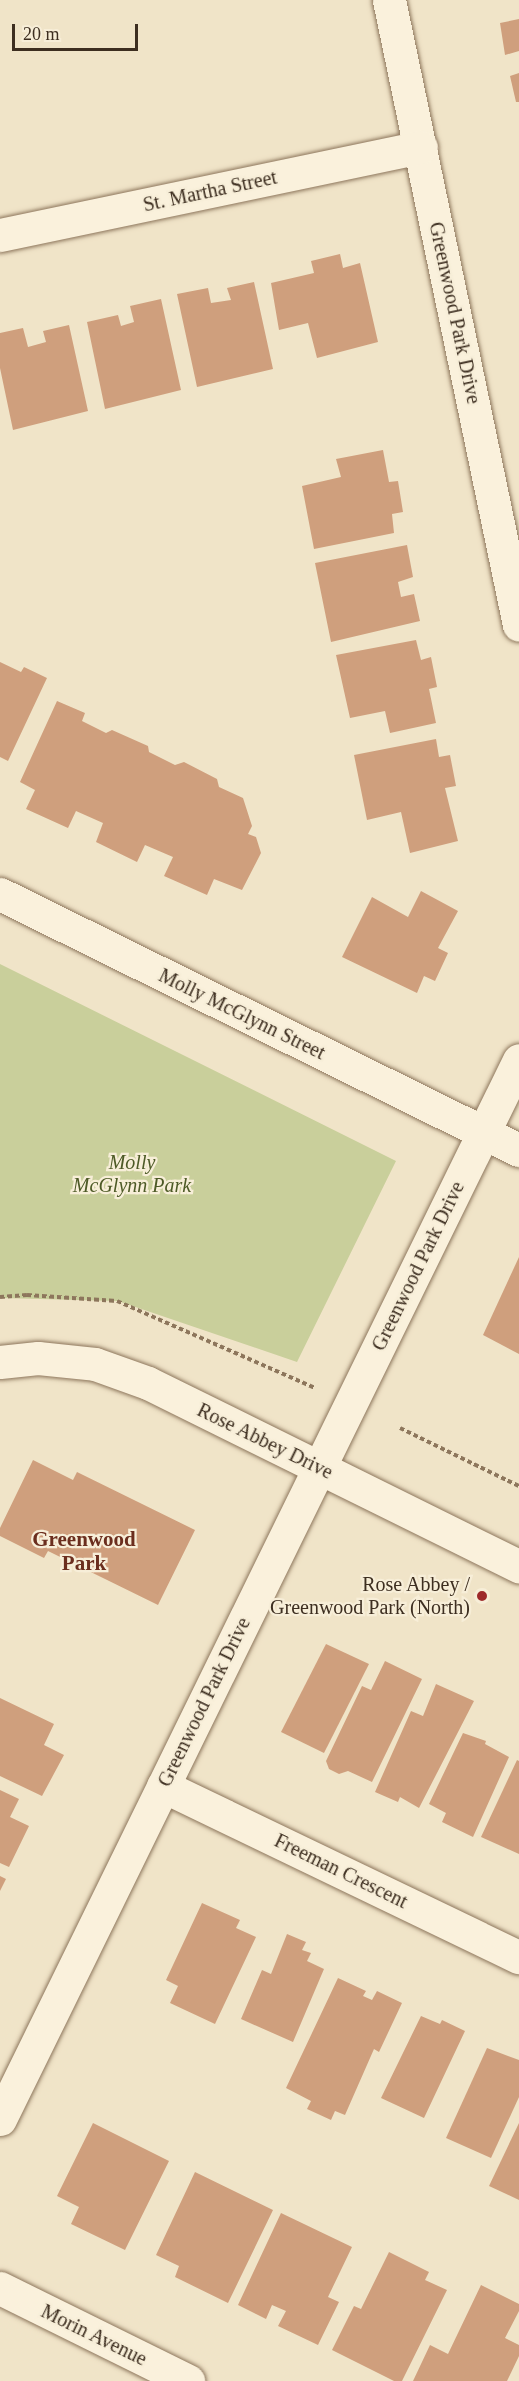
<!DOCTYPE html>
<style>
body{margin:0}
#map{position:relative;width:519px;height:2381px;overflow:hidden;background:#f0e4c8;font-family:"Times New Roman",serif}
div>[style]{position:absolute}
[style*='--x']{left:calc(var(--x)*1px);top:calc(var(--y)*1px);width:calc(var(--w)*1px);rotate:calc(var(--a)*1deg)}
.green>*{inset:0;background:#c9cf9b}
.building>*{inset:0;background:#cf9f7d}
.path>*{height:4px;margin-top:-2px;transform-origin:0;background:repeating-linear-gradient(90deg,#8d765c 0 4.5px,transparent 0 7.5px)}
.roads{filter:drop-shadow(0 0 2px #8d765c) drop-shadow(0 0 2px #8d765c)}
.minor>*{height:33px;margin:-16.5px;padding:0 16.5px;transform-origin:16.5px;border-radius:16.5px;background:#faf1dc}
.tertiary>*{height:33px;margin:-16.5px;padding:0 16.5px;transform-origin:16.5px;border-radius:16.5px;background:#faf1dc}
.dots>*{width:16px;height:16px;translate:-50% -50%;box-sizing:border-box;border:3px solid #f7eed8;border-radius:50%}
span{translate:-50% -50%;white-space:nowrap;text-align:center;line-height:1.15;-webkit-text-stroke:4.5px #f7eed8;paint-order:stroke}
.street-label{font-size:20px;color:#3d2e20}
.park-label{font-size:20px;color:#4d5a26;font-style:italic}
.poi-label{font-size:20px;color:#3d2e20}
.right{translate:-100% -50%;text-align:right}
.neighbourhood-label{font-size:21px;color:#6b2e1e;font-weight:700}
.scale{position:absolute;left:12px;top:24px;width:126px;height:27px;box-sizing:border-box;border:3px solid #3d2e20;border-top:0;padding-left:8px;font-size:18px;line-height:21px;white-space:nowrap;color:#3d2e20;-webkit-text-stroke:4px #f7eed8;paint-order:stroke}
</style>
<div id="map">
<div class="green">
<i style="clip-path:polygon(0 964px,396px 1161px,297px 1362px,118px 1301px,0 1298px)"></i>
</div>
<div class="building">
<i style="clip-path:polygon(519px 19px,519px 51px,505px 55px,500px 23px)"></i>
<i style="clip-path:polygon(519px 73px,519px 102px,516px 102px,510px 76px)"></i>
<i style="clip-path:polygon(340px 254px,343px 268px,360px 263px,378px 342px,317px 358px,308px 323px,279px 330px,271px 283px,314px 273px,311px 261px)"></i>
<i style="clip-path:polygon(254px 282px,273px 369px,197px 387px,177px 294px,208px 288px,211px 303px,231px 300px,227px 288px)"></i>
<i style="clip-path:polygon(161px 299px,181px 390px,105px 409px,87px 322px,118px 315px,121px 326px,134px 322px,130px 306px)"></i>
<i style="clip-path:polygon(69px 325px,88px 411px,13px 430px,0 368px,0 333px,23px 328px,28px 347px,46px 342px,43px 331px)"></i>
<i style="clip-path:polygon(383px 450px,389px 482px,398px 481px,403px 512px,392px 514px,394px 533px,314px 549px,302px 486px,341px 477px,336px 459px)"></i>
<i style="clip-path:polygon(407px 545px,413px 577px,398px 582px,401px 597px,414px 594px,420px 621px,331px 642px,315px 563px)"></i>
<i style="clip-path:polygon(416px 640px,421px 660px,431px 657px,437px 687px,429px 689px,436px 723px,390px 733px,385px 711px,350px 718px,336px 655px)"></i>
<i style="clip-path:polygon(0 662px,21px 672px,24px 667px,47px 678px,8px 761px,0 757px)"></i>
<i style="clip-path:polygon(57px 701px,85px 713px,82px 721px,106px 733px,112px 730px,148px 746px,149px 752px,175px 765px,184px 762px,217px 779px,219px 787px,243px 798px,252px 826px,248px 834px,256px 837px,261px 853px,242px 890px,214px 879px,207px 895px,164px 876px,173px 857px,145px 845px,137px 862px,96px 842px,103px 823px,76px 811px,68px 828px,26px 809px,35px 790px,20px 782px)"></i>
<i style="clip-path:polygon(436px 739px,439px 757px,450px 755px,456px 786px,445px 788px,458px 841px,410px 853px,401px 812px,367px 820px,354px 755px)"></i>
<i style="clip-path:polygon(421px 891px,458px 911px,438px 948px,448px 953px,435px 981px,424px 976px,417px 993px,342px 957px,372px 897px,408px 917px)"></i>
<i style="clip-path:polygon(519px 1257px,519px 1354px,483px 1335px)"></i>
<i style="clip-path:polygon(33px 1460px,73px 1480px,77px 1472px,195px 1530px,158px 1605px,48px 1551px,44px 1558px,0 1536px,0 1528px)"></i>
<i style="clip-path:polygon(326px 1644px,369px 1664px,324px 1753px,281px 1732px)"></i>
<i style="clip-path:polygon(385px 1661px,422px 1679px,372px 1782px,348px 1771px,339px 1774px,329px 1769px,326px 1761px,362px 1686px,371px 1690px)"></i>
<i style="clip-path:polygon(436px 1684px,474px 1701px,419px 1808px,400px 1797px,398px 1802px,375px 1792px,411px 1711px,423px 1716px)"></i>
<i style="clip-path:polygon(0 1698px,54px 1724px,44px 1745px,64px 1755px,42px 1796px,0 1776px)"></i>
<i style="clip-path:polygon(463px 1733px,486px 1741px,485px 1744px,509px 1757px,473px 1837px,442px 1822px,446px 1813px,429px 1804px)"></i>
<i style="clip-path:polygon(517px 1760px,519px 1761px,519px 1854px,481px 1837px)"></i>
<i style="clip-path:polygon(0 1790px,19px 1799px,10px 1817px,29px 1826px,9px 1867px,0 1863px)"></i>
<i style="clip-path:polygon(0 1876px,6px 1879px,0 1891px)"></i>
<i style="clip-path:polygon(202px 1903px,240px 1920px,236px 1928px,256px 1937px,215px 2024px,170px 2003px,178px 1986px,166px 1980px)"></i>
<i style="clip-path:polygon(287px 1934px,306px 1942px,302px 1950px,311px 1953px,307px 1961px,324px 1969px,293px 2042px,241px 2019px,262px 1970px,271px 1974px)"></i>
<i style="clip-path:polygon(338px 1978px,366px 1991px,363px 1996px,372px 2000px,377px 1991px,402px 2003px,379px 2052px,374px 2049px,345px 2115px,335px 2111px,331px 2120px,307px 2109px,311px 2101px,286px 2088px)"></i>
<i style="clip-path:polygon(421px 2016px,440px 2024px,442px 2020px,465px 2031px,424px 2118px,381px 2098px)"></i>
<i style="clip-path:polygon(487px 2048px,519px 2060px,519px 2097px,491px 2158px,446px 2138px)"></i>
<i style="clip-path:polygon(93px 2123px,169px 2161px,125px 2250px,71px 2224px,79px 2207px,57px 2196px)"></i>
<i style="clip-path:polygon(519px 2123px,519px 2200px,489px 2186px)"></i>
<i style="clip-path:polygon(195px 2172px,273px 2210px,228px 2303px,175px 2277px,179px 2266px,156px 2255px)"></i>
<i style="clip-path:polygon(281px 2213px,352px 2247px,328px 2297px,339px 2302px,318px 2345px,278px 2326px,286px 2311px,272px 2305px,266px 2319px,238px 2305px)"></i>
<i style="clip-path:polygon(389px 2252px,429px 2272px,425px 2280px,447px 2290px,402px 2381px,394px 2381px,332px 2350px,354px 2306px,361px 2309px)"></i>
<i style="clip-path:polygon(481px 2285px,519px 2304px,519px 2311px,505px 2338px,519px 2345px,519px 2356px,507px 2381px,413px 2381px,430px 2345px,448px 2354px)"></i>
</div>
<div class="path">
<i style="--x:0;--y:1297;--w:27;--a:-4"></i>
<i style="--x:27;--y:1295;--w:90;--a:3.8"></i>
<i style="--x:117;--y:1301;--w:216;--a:23.7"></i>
<i style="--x:400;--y:1428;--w:132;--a:26"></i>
</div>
<div class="roads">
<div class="minor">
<i style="--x:389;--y:0;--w:638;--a:78.25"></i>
<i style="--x:0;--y:235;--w:430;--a:-11.8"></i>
<i style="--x:0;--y:894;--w:579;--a:26.26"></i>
<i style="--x:163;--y:1786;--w:395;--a:25.7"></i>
<i style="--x:0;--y:2119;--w:1179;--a:-63.89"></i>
<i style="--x:0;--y:2288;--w:210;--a:26.3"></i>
</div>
<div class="tertiary">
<i style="--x:0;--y:1362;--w:38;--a:-6"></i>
<i style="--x:38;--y:1358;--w:57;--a:6"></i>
<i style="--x:95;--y:1364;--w:56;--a:19.7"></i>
<i style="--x:148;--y:1383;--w:414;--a:26.3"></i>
</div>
</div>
<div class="dots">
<i style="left:482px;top:1596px;background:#9e2a2b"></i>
</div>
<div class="street-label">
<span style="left:210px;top:191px;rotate:-12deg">St. Martha Street</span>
<span style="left:455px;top:313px;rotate:78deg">Greenwood Park Drive</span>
<span style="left:242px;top:1014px;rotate:26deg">Molly McGlynn Street</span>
<span style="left:418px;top:1266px;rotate:-64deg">Greenwood Park Drive</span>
<span style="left:265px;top:1441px;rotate:26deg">Rose Abbey Drive</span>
<span style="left:204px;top:1702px;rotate:-64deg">Greenwood Park Drive</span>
<span style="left:341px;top:1871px;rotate:26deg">Freeman Crescent</span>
<span style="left:94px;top:2335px;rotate:26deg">Morin Avenue</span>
</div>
<div class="park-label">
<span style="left:132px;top:1174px">Molly<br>McGlynn Park</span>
</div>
<div class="poi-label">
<span class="right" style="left:470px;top:1596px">Rose Abbey /<br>Greenwood Park (North)</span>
</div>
<div class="neighbourhood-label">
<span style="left:84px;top:1551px">Greenwood<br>Park</span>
</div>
<div class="scale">20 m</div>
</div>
